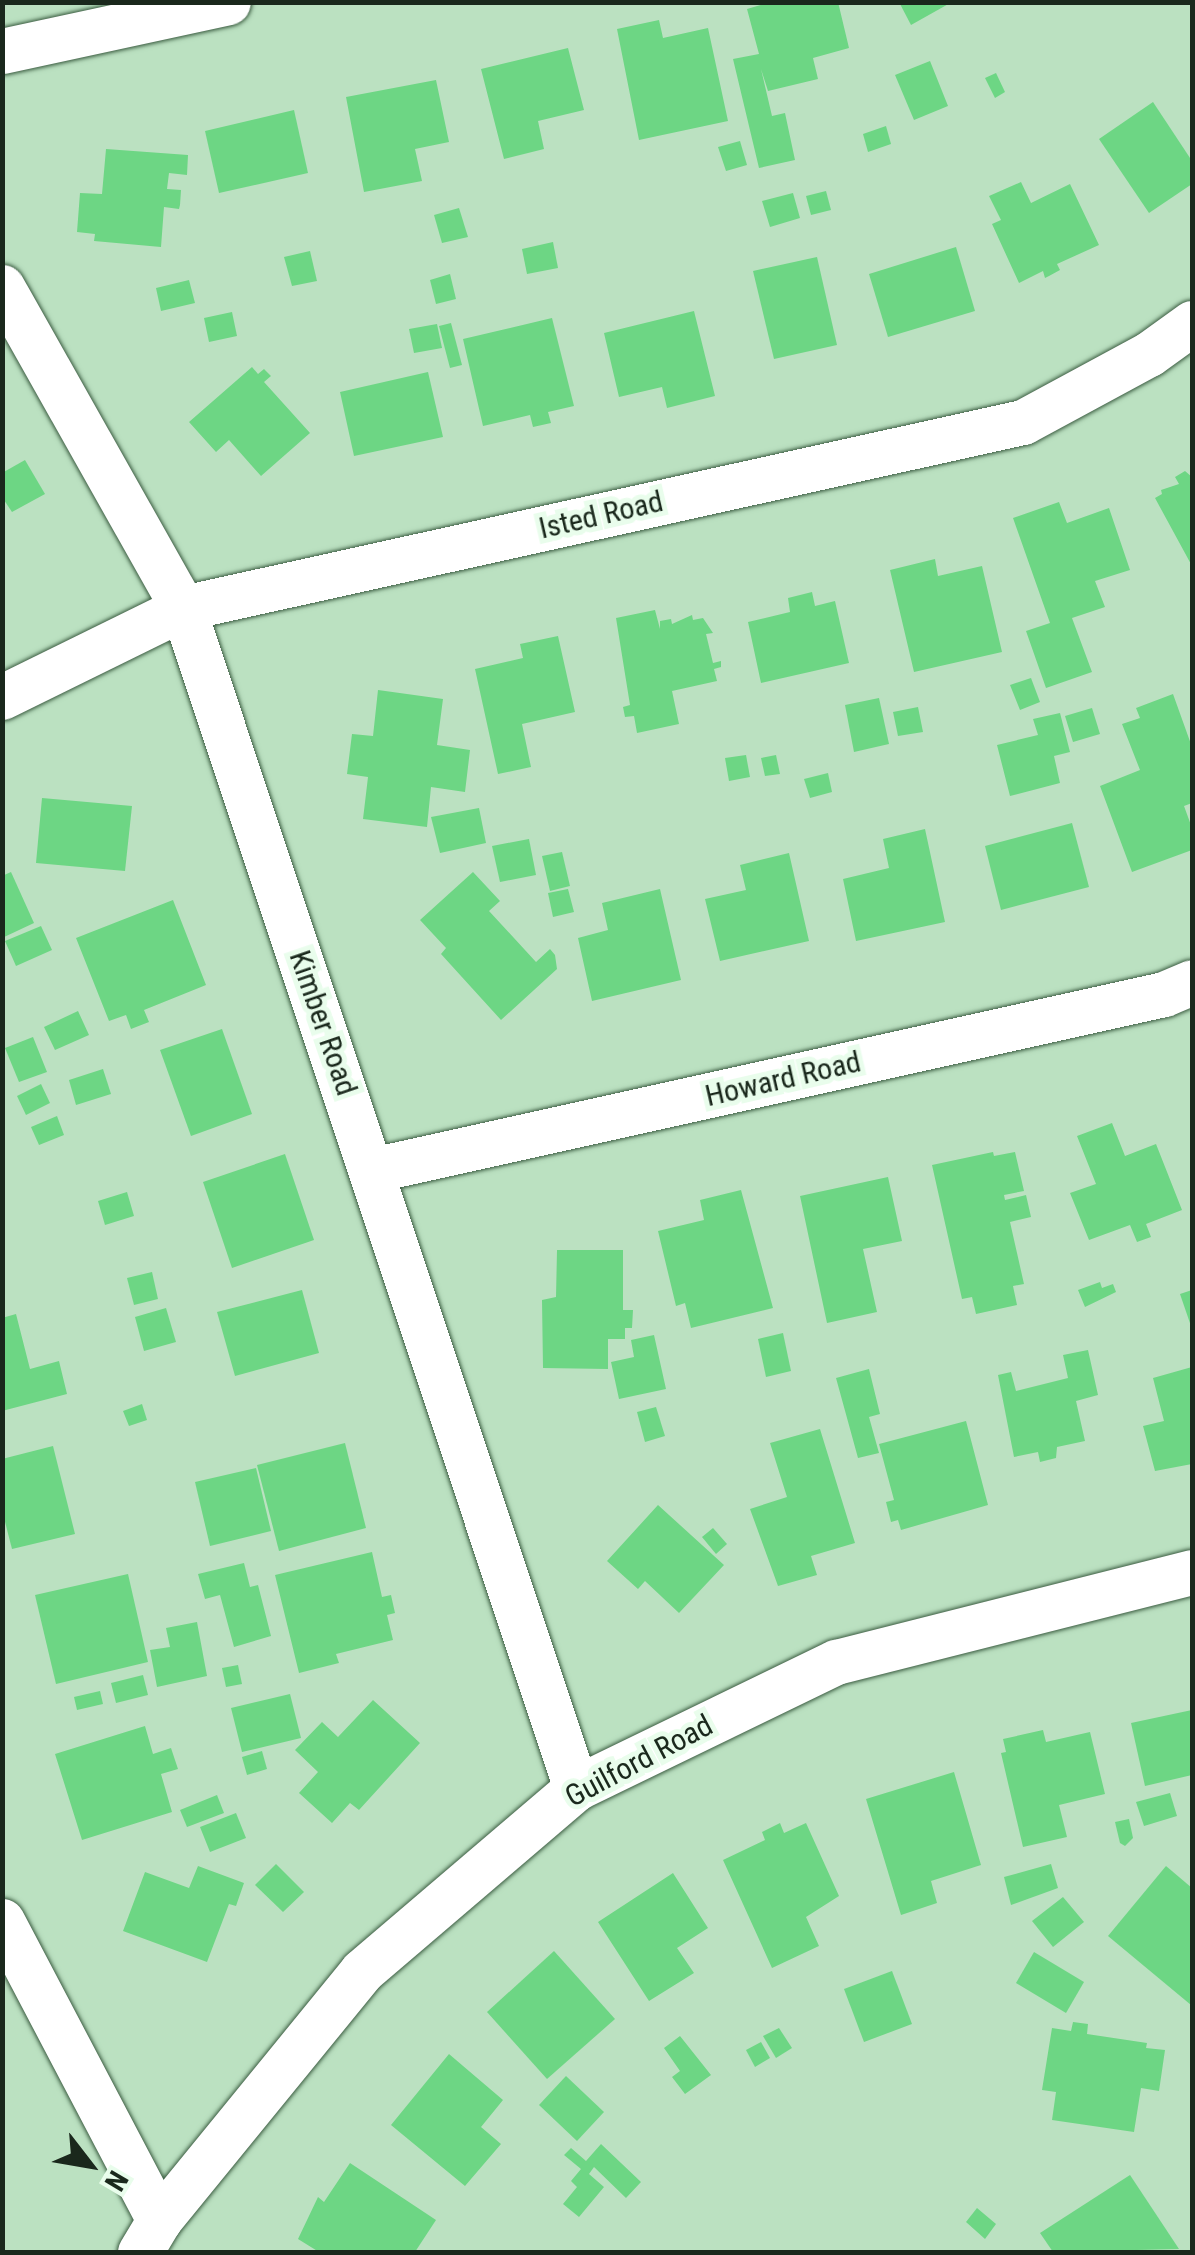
<!DOCTYPE html>
<style>
body{margin:0}
#map{position:relative;width:1195px;height:2255px;overflow:hidden;background:#bbe1c1;font-family:"Roboto Condensed",sans-serif}
div>[style]{position:absolute}
[style*='--x']{left:calc(var(--x)*1px);top:calc(var(--y)*1px);width:calc(var(--w)*1px);rotate:calc(var(--a)*1deg)}
.building>*{inset:0;background:#6dd684}
.roads{filter:drop-shadow(0 0 2px #3b5c41) drop-shadow(0 0 2px #3b5c41)}
.street>*{height:45px;margin:-22.5px;padding:0 22.5px;transform-origin:22.5px;border-radius:22.5px;background:#fff}
span{translate:-50% -50%;white-space:nowrap;text-align:center;line-height:1.15;-webkit-text-stroke:10px #e9fdec;paint-order:stroke}
.street-label{font-size:30px;color:#1a281c}
.frame{position:absolute;inset:0;border:5px solid #1a281c;pointer-events:none}
.north{position:absolute;left:40px;top:2115px;width:100px;height:100px;-webkit-text-stroke:8px #e9fdec;paint-order:stroke;rotate:121deg;font-size:28px;font-weight:700;line-height:40px;text-align:center;color:#1a281c}
.north::after{content:'';display:block;margin:auto;width:35px;height:45px;background:#1a281c;clip-path:polygon(50% 0,100% 100%,50% 72%,0 100%)}
</style>
<div id="map">
<div class="building">
<i style="clip-path:polygon(771px 2px,838px 2px,849px 48px,813px 58px,818px 79px,768px 91px,761px 69px,772px 116px,785px 113px,795px 160px,759px 168px,733px 59px,759px 54px,747px 9px)"></i>
<i style="clip-path:polygon(899px 2px,952px 2px,911px 25px)"></i>
<i style="clip-path:polygon(659px 20px,663px 38px,708px 28px,728px 121px,639px 140px,617px 29px)"></i>
<i style="clip-path:polygon(568px 48px,584px 110px,538px 121px,544px 149px,504px 159px,481px 69px)"></i>
<i style="clip-path:polygon(930px 61px,948px 106px,914px 120px,895px 75px)"></i>
<i style="clip-path:polygon(996px 73px,1005px 92px,995px 98px,985px 78px)"></i>
<i style="clip-path:polygon(436px 80px,449px 142px,415px 149px,422px 181px,364px 192px,346px 97px)"></i>
<i style="clip-path:polygon(1153px 102px,1192px 161px,1192px 184px,1149px 213px,1099px 139px)"></i>
<i style="clip-path:polygon(294px 110px,308px 173px,219px 193px,205px 131px)"></i>
<i style="clip-path:polygon(886px 126px,891px 144px,868px 152px,863px 134px)"></i>
<i style="clip-path:polygon(740px 141px,747px 165px,726px 171px,718px 147px)"></i>
<i style="clip-path:polygon(106px 149px,188px 155px,187px 175px,169px 173px,167px 189px,181px 190px,180px 205px,179px 209px,164px 207px,161px 247px,94px 241px,95px 234px,77px 232px,80px 193px,102px 194px)"></i>
<i style="clip-path:polygon(1021px 182px,1031px 203px,1070px 184px,1099px 245px,1057px 264px,1060px 270px,1049px 276px,1045px 278px,1043px 271px,1019px 283px,992px 224px,1001px 220px,989px 196px)"></i>
<i style="clip-path:polygon(826px 191px,831px 210px,811px 215px,806px 196px)"></i>
<i style="clip-path:polygon(793px 193px,800px 218px,770px 227px,762px 201px)"></i>
<i style="clip-path:polygon(459px 208px,468px 237px,442px 243px,434px 215px)"></i>
<i style="clip-path:polygon(553px 242px,558px 268px,527px 274px,522px 249px)"></i>
<i style="clip-path:polygon(956px 247px,975px 311px,888px 337px,869px 274px)"></i>
<i style="clip-path:polygon(310px 251px,317px 281px,292px 286px,284px 257px)"></i>
<i style="clip-path:polygon(817px 257px,837px 345px,774px 359px,753px 271px)"></i>
<i style="clip-path:polygon(450px 274px,456px 299px,436px 304px,430px 280px)"></i>
<i style="clip-path:polygon(189px 280px,195px 303px,161px 311px,156px 288px)"></i>
<i style="clip-path:polygon(694px 311px,715px 396px,667px 408px,662px 387px,619px 397px,604px 333px)"></i>
<i style="clip-path:polygon(232px 312px,237px 336px,209px 342px,204px 318px)"></i>
<i style="clip-path:polygon(552px 318px,574px 406px,548px 412px,551px 423px,533px 427px,530px 415px,483px 426px,463px 339px)"></i>
<i style="clip-path:polygon(451px 323px,462px 365px,450px 368px,439px 326px)"></i>
<i style="clip-path:polygon(437px 324px,442px 348px,414px 353px,409px 329px)"></i>
<i style="clip-path:polygon(252px 367px,258px 374px,264px 369px,271px 376px,264px 382px,310px 433px,261px 476px,229px 440px,216px 452px,189px 422px)"></i>
<i style="clip-path:polygon(428px 372px,443px 437px,354px 456px,340px 392px)"></i>
<i style="clip-path:polygon(25px 460px,45px 494px,12px 512px,2px 497px,2px 473px)"></i>
<i style="clip-path:polygon(1185px 471px,1192px 477px,1192px 566px,1155px 498px,1162px 494px,1161px 490px,1179px 484px,1175px 477px)"></i>
<i style="clip-path:polygon(1059px 502px,1067px 523px,1109px 508px,1130px 570px,1095px 581px,1105px 607px,1072px 618px,1092px 672px,1046px 688px,1026px 631px,1050px 623px,1013px 518px)"></i>
<i style="clip-path:polygon(935px 559px,938px 576px,982px 566px,1002px 652px,914px 672px,890px 570px)"></i>
<i style="clip-path:polygon(812px 592px,815px 606px,835px 601px,849px 663px,761px 683px,748px 622px,790px 612px,788px 598px)"></i>
<i style="clip-path:polygon(655px 610px,660px 629px,660px 621px,671px 619px,672px 624px,692px 615px,693px 620px,703px 618px,713px 633px,706px 634px,713px 663px,721px 661px,721px 667px,714px 669px,717px 681px,672px 691px,679px 724px,637px 733px,634px 716px,625px 717px,623px 707px,630px 705px,616px 618px)"></i>
<i style="clip-path:polygon(558px 636px,575px 712px,522px 724px,531px 767px,498px 774px,475px 669px,523px 658px,520px 644px)"></i>
<i style="clip-path:polygon(1031px 678px,1040px 702px,1020px 710px,1010px 685px)"></i>
<i style="clip-path:polygon(378px 690px,443px 699px,437px 745px,470px 750px,465px 792px,431px 787px,427px 827px,363px 819px,368px 777px,347px 774px,352px 734px,373px 736px)"></i>
<i style="clip-path:polygon(1173px 694px,1192px 747px,1192px 803px,1184px 806px,1192px 828px,1192px 850px,1132px 872px,1100px 786px,1140px 770px,1122px 724px,1140px 718px,1136px 708px)"></i>
<i style="clip-path:polygon(879px 698px,889px 744px,854px 752px,845px 705px)"></i>
<i style="clip-path:polygon(918px 707px,923px 732px,898px 736px,893px 712px)"></i>
<i style="clip-path:polygon(1092px 708px,1100px 734px,1073px 742px,1065px 716px)"></i>
<i style="clip-path:polygon(1060px 713px,1070px 752px,1054px 756px,1060px 783px,1010px 796px,997px 745px,1038px 735px,1033px 719px)"></i>
<i style="clip-path:polygon(746px 755px,750px 777px,729px 781px,725px 758px)"></i>
<i style="clip-path:polygon(776px 755px,780px 774px,765px 776px,761px 758px)"></i>
<i style="clip-path:polygon(828px 773px,832px 792px,810px 798px,804px 779px)"></i>
<i style="clip-path:polygon(42px 798px,132px 806px,125px 871px,36px 863px)"></i>
<i style="clip-path:polygon(479px 808px,486px 843px,440px 853px,431px 817px)"></i>
<i style="clip-path:polygon(1072px 823px,1089px 887px,1001px 910px,985px 846px)"></i>
<i style="clip-path:polygon(925px 829px,945px 922px,856px 941px,843px 879px,889px 868px,883px 839px)"></i>
<i style="clip-path:polygon(529px 839px,536px 875px,500px 882px,492px 846px)"></i>
<i style="clip-path:polygon(562px 852px,570px 886px,550px 891px,542px 856px)"></i>
<i style="clip-path:polygon(789px 853px,809px 941px,720px 961px,705px 899px,746px 890px,740px 865px)"></i>
<i style="clip-path:polygon(11px 872px,34px 923px,2px 938px,2px 876px)"></i>
<i style="clip-path:polygon(473px 872px,500px 901px,489px 911px,536px 962px,550px 949px,555px 955px,557px 969px,501px 1020px,441px 954px,446px 948px,420px 920px)"></i>
<i style="clip-path:polygon(568px 889px,574px 912px,553px 917px,548px 893px)"></i>
<i style="clip-path:polygon(660px 889px,681px 980px,592px 1001px,578px 938px,608px 930px,602px 903px)"></i>
<i style="clip-path:polygon(173px 900px,206px 985px,144px 1010px,149px 1022px,131px 1029px,126px 1015px,109px 1021px,76px 938px)"></i>
<i style="clip-path:polygon(41px 926px,52px 950px,16px 966px,5px 941px)"></i>
<i style="clip-path:polygon(78px 1011px,89px 1035px,55px 1050px,44px 1027px)"></i>
<i style="clip-path:polygon(222px 1029px,252px 1114px,191px 1136px,160px 1050px)"></i>
<i style="clip-path:polygon(33px 1037px,47px 1072px,19px 1082px,5px 1048px)"></i>
<i style="clip-path:polygon(103px 1069px,111px 1094px,76px 1105px,69px 1080px)"></i>
<i style="clip-path:polygon(41px 1084px,50px 1103px,26px 1115px,17px 1096px)"></i>
<i style="clip-path:polygon(57px 1116px,64px 1135px,39px 1145px,31px 1127px)"></i>
<i style="clip-path:polygon(1112px 1123px,1125px 1156px,1156px 1144px,1182px 1210px,1146px 1224px,1151px 1237px,1137px 1242px,1130px 1225px,1089px 1240px,1070px 1193px,1096px 1184px,1077px 1136px)"></i>
<i style="clip-path:polygon(993px 1152px,994px 1156px,1015px 1152px,1024px 1191px,1004px 1195px,1005px 1200px,1026px 1195px,1031px 1217px,1010px 1222px,1024px 1284px,1013px 1286px,1017px 1305px,976px 1314px,972px 1297px,962px 1299px,932px 1165px)"></i>
<i style="clip-path:polygon(285px 1154px,314px 1240px,232px 1268px,203px 1182px)"></i>
<i style="clip-path:polygon(888px 1177px,902px 1241px,863px 1249px,877px 1312px,827px 1323px,800px 1196px)"></i>
<i style="clip-path:polygon(741px 1190px,773px 1308px,691px 1328px,685px 1303px,676px 1306px,658px 1231px,704px 1220px,700px 1200px)"></i>
<i style="clip-path:polygon(127px 1192px,134px 1216px,105px 1225px,98px 1201px)"></i>
<i style="clip-path:polygon(557px 1250px,623px 1250px,623px 1310px,633px 1310px,632px 1328px,625px 1328px,625px 1339px,608px 1339px,608px 1369px,543px 1368px,542px 1300px,556px 1297px)"></i>
<i style="clip-path:polygon(152px 1272px,158px 1299px,134px 1305px,127px 1278px)"></i>
<i style="clip-path:polygon(1100px 1282px,1102px 1288px,1113px 1284px,1116px 1292px,1085px 1307px,1078px 1290px)"></i>
<i style="clip-path:polygon(302px 1290px,319px 1353px,235px 1376px,217px 1312px)"></i>
<i style="clip-path:polygon(1192px 1290px,1192px 1329px,1180px 1294px)"></i>
<i style="clip-path:polygon(166px 1308px,176px 1342px,144px 1351px,135px 1317px)"></i>
<i style="clip-path:polygon(16px 1314px,30px 1369px,59px 1361px,67px 1394px,2px 1411px,2px 1318px)"></i>
<i style="clip-path:polygon(783px 1333px,791px 1371px,766px 1377px,758px 1339px)"></i>
<i style="clip-path:polygon(654px 1335px,666px 1389px,619px 1399px,611px 1362px,634px 1357px,631px 1340px)"></i>
<i style="clip-path:polygon(1088px 1350px,1098px 1395px,1076px 1401px,1085px 1441px,1057px 1447px,1056px 1458px,1040px 1462px,1038px 1452px,1014px 1457px,998px 1375px,1011px 1372px,1016px 1391px,1068px 1378px,1063px 1355px)"></i>
<i style="clip-path:polygon(1192px 1367px,1192px 1464px,1155px 1471px,1143px 1426px,1164px 1421px,1153px 1378px)"></i>
<i style="clip-path:polygon(869px 1369px,880px 1414px,869px 1417px,879px 1453px,858px 1458px,836px 1378px)"></i>
<i style="clip-path:polygon(142px 1404px,147px 1420px,129px 1426px,123px 1411px)"></i>
<i style="clip-path:polygon(656px 1407px,665px 1436px,645px 1442px,637px 1412px)"></i>
<i style="clip-path:polygon(966px 1421px,988px 1505px,901px 1530px,898px 1520px,891px 1522px,886px 1502px,894px 1500px,879px 1444px)"></i>
<i style="clip-path:polygon(820px 1429px,855px 1543px,811px 1556px,817px 1575px,778px 1586px,750px 1509px,787px 1497px,770px 1443px)"></i>
<i style="clip-path:polygon(345px 1443px,366px 1528px,279px 1551px,257px 1465px)"></i>
<i style="clip-path:polygon(53px 1446px,75px 1534px,12px 1549px,2px 1510px,2px 1459px)"></i>
<i style="clip-path:polygon(256px 1468px,271px 1531px,210px 1546px,195px 1482px)"></i>
<i style="clip-path:polygon(658px 1505px,724px 1565px,679px 1613px,645px 1581px,638px 1589px,607px 1561px)"></i>
<i style="clip-path:polygon(713px 1528px,727px 1544px,716px 1554px,702px 1537px)"></i>
<i style="clip-path:polygon(372px 1552px,382px 1597px,391px 1595px,395px 1613px,387px 1615px,393px 1640px,336px 1654px,339px 1663px,299px 1673px,275px 1575px)"></i>
<i style="clip-path:polygon(244px 1563px,250px 1587px,258px 1585px,271px 1636px,234px 1647px,220px 1595px,205px 1599px,198px 1574px)"></i>
<i style="clip-path:polygon(128px 1574px,148px 1662px,56px 1684px,35px 1595px)"></i>
<i style="clip-path:polygon(197px 1622px,207px 1676px,157px 1687px,150px 1650px,170px 1647px,166px 1628px)"></i>
<i style="clip-path:polygon(238px 1665px,242px 1684px,226px 1687px,222px 1668px)"></i>
<i style="clip-path:polygon(143px 1675px,148px 1695px,116px 1703px,111px 1683px)"></i>
<i style="clip-path:polygon(100px 1691px,103px 1704px,77px 1710px,74px 1697px)"></i>
<i style="clip-path:polygon(290px 1694px,301px 1738px,242px 1752px,231px 1708px)"></i>
<i style="clip-path:polygon(373px 1700px,420px 1743px,359px 1810px,350px 1803px,332px 1823px,299px 1793px,318px 1772px,295px 1750px,322px 1722px,338px 1737px)"></i>
<i style="clip-path:polygon(1192px 1710px,1192px 1775px,1145px 1786px,1131px 1723px)"></i>
<i style="clip-path:polygon(145px 1726px,153px 1754px,171px 1748px,178px 1769px,161px 1774px,172px 1812px,82px 1840px,55px 1754px)"></i>
<i style="clip-path:polygon(1043px 1730px,1046px 1742px,1090px 1732px,1105px 1794px,1059px 1805px,1067px 1837px,1023px 1847px,1001px 1753px,1006px 1752px,1003px 1739px)"></i>
<i style="clip-path:polygon(262px 1751px,267px 1769px,247px 1775px,242px 1757px)"></i>
<i style="clip-path:polygon(954px 1772px,981px 1865px,931px 1881px,937px 1903px,901px 1915px,866px 1799px)"></i>
<i style="clip-path:polygon(1170px 1793px,1177px 1816px,1144px 1826px,1136px 1802px)"></i>
<i style="clip-path:polygon(217px 1795px,224px 1813px,187px 1827px,180px 1810px)"></i>
<i style="clip-path:polygon(236px 1813px,246px 1838px,210px 1852px,200px 1827px)"></i>
<i style="clip-path:polygon(1129px 1819px,1133px 1838px,1125px 1846px,1120px 1843px,1115px 1822px)"></i>
<i style="clip-path:polygon(780px 1823px,784px 1833px,806px 1823px,839px 1896px,806px 1917px,819px 1946px,772px 1968px,723px 1860px,765px 1840px,762px 1832px)"></i>
<i style="clip-path:polygon(276px 1864px,304px 1892px,283px 1912px,255px 1885px)"></i>
<i style="clip-path:polygon(1051px 1864px,1058px 1888px,1011px 1905px,1004px 1877px)"></i>
<i style="clip-path:polygon(198px 1866px,244px 1883px,236px 1906px,229px 1904px,207px 1962px,123px 1931px,145px 1872px,189px 1888px)"></i>
<i style="clip-path:polygon(1166px 1866px,1192px 1888px,1191px 2005px,1108px 1936px)"></i>
<i style="clip-path:polygon(673px 1873px,708px 1928px,677px 1948px,694px 1973px,649px 2001px,598px 1922px)"></i>
<i style="clip-path:polygon(1063px 1897px,1084px 1922px,1053px 1947px,1032px 1921px)"></i>
<i style="clip-path:polygon(554px 1951px,615px 2019px,547px 2079px,487px 2012px)"></i>
<i style="clip-path:polygon(1034px 1952px,1084px 1982px,1066px 2013px,1016px 1983px)"></i>
<i style="clip-path:polygon(892px 1971px,912px 2024px,864px 2042px,844px 1989px)"></i>
<i style="clip-path:polygon(1073px 2022px,1088px 2024px,1087px 2034px,1147px 2043px,1146px 2048px,1165px 2050px,1159px 2091px,1141px 2088px,1134px 2132px,1052px 2120px,1056px 2092px,1042px 2090px,1052px 2028px,1071px 2031px)"></i>
<i style="clip-path:polygon(779px 2028px,792px 2048px,776px 2058px,763px 2036px)"></i>
<i style="clip-path:polygon(680px 2036px,711px 2075px,685px 2094px,672px 2077px,680px 2071px,664px 2048px)"></i>
<i style="clip-path:polygon(761px 2042px,770px 2058px,755px 2067px,746px 2050px)"></i>
<i style="clip-path:polygon(449px 2054px,503px 2100px,481px 2127px,501px 2144px,465px 2186px,391px 2125px)"></i>
<i style="clip-path:polygon(566px 2076px,604px 2112px,577px 2141px,539px 2105px)"></i>
<i style="clip-path:polygon(601px 2144px,641px 2182px,626px 2198px,594px 2167px,589px 2174px,604px 2187px,579px 2217px,563px 2204px,577px 2187px,571px 2181px,581px 2169px,564px 2155px,571px 2148px,586px 2161px)"></i>
<i style="clip-path:polygon(350px 2163px,436px 2220px,415px 2252px,319px 2252px,298px 2239px,318px 2197px,324px 2202px)"></i>
<i style="clip-path:polygon(1130px 2175px,1179px 2249px,1053px 2252px,1040px 2233px)"></i>
<i style="clip-path:polygon(977px 2208px,996px 2224px,985px 2239px,966px 2222px)"></i>
</div>
<div class="roads">
<div class="street">
<i style="--x:2;--y:51;--w:231;--a:-12.2"></i>
<i style="--x:2;--y:287;--w:369;--a:60.6"></i>
<i style="--x:183;--y:608;--w:1244;--a:71.58"></i>
<i style="--x:2;--y:697;--w:202;--a:-26.2"></i>
<i style="--x:183;--y:608;--w:860;--a:-12.49"></i>
<i style="--x:1023;--y:422;--w:143;--a:-28.4"></i>
<i style="--x:1149;--y:354;--w:53;--a:-35.8"></i>
<i style="--x:372;--y:1170;--w:811;--a:-12.53"></i>
<i style="--x:1164;--y:994;--w:30;--a:-23"></i>
<i style="--x:2;--y:1921;--w:338;--a:62.3"></i>
<i style="--x:140;--y:2252;--w:37;--a:-59"></i>
<i style="--x:159;--y:2220;--w:321;--a:-50.8"></i>
<i style="--x:362;--y:1971;--w:282;--a:-40.5"></i>
<i style="--x:576;--y:1788;--w:289;--a:-25.9"></i>
<i style="--x:836;--y:1662;--w:367;--a:-14.2"></i>
</div>
</div>
<div class="street-label">
<span style="left:601px;top:515px;rotate:-13deg">Isted Road</span>
<span style="left:323px;top:1023px;rotate:71deg">Kimber Road</span>
<span style="left:783px;top:1079px;rotate:-13deg">Howard Road</span>
<span style="left:639px;top:1761px;rotate:-28deg">Guilford Road</span>
</div>
<div class="frame"></div>
<div class="north">N</div>
</div>
